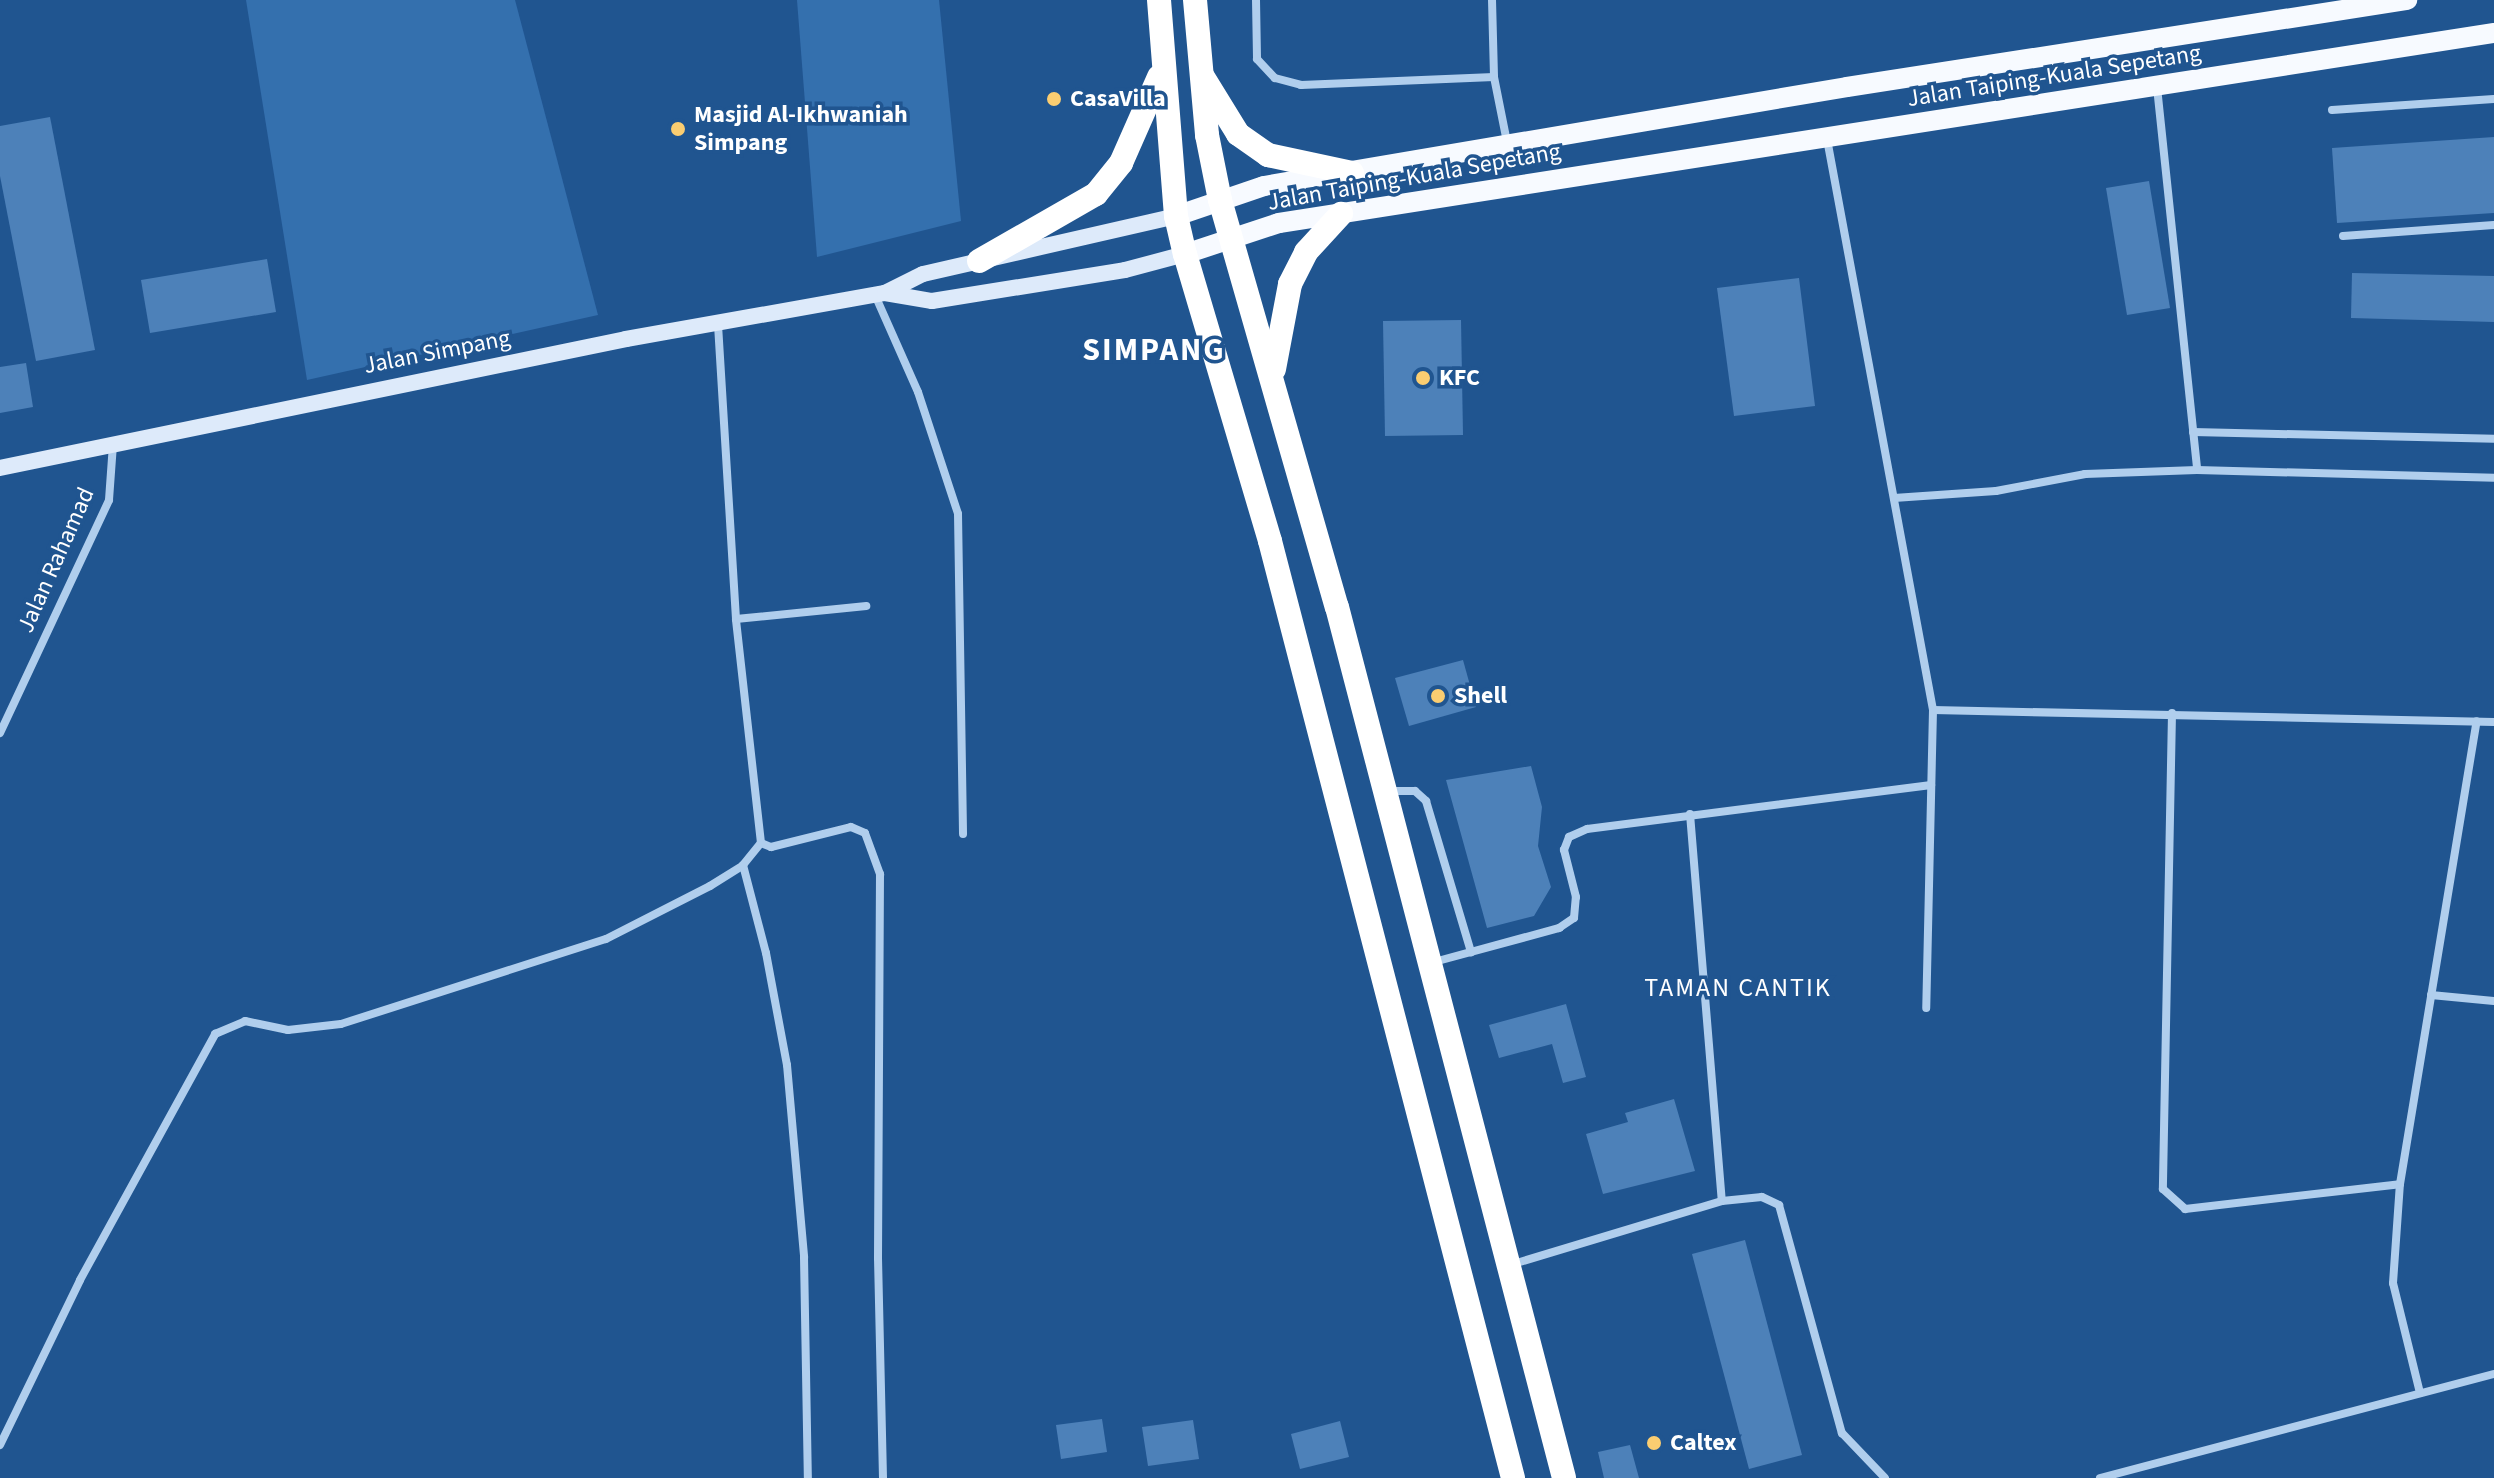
<!DOCTYPE html>
<style>
body{margin:0}
#map{position:relative;width:2494px;height:1478px;overflow:hidden;background:#205590;font-family:"Source Sans 3",sans-serif}
div>[style]{position:absolute}
[style*='--x']{left:calc(var(--x)*1px);top:calc(var(--y)*1px);width:calc(var(--w)*1px);rotate:calc(var(--a)*1deg)}
.green>*{inset:0;background:#3470ae}
.building>*{inset:0;background:#4d81b9}
.street>*{height:8px;margin:-4px;padding:0 4px;transform-origin:4px;border-radius:4px;background:#b0ceed}
.secondary>*{height:16px;margin:-8px;padding:0 8px;transform-origin:8px;border-radius:8px;background:#ddeafa}
.primary>*{height:20px;margin:-10px;padding:0 10px;transform-origin:10px;border-radius:10px;background:#f7faff}
.highway>*{height:24px;margin:-12px;padding:0 12px;transform-origin:12px;border-radius:12px;background:#fff}
.dots>*{width:22px;height:22px;translate:-50% -50%;box-sizing:border-box;border:4px solid #205590;border-radius:50%}
span{translate:-50% -50%;white-space:nowrap;text-align:center;line-height:1.15;-webkit-text-stroke:7px #205590;paint-order:stroke}
.street-label{font-size:24px;color:#fff}
.poi-label{font-size:24px;color:#fff;font-weight:700}
.left{translate:0 -50%;text-align:left}
.neighbourhood-label{font-size:26px;color:#fff;letter-spacing:2px}
.district-label{font-size:32px;color:#fff;font-weight:700;letter-spacing:2px}
</style>
<div id="map">
<div class="green">
<i style="clip-path:polygon(246px 0,515px 0,598px 315px,307px 380px)"></i>
<i style="clip-path:polygon(797px 0,939px 0,961px 221px,817px 257px)"></i>
</div>
<div class="building">
<i style="clip-path:polygon(50px 117px,95px 350px,36px 361px,0 176px,0 126px)"></i>
<i style="clip-path:polygon(2494px 137px,2494px 213px,2337px 223px,2332px 148px)"></i>
<i style="clip-path:polygon(2149px 181px,2170px 308px,2127px 315px,2106px 188px)"></i>
<i style="clip-path:polygon(267px 259px,276px 312px,150px 333px,141px 280px)"></i>
<i style="clip-path:polygon(2352px 273px,2494px 276px,2494px 322px,2351px 318px)"></i>
<i style="clip-path:polygon(1799px 278px,1815px 406px,1734px 416px,1717px 288px)"></i>
<i style="clip-path:polygon(1461px 320px,1463px 435px,1385px 436px,1383px 321px)"></i>
<i style="clip-path:polygon(26px 363px,33px 407px,0 413px,0 367px)"></i>
<i style="clip-path:polygon(1463px 660px,1476px 707px,1409px 726px,1395px 678px)"></i>
<i style="clip-path:polygon(1531px 766px,1542px 807px,1538px 846px,1551px 887px,1534px 916px,1487px 928px,1446px 780px)"></i>
<i style="clip-path:polygon(1566px 1004px,1586px 1077px,1563px 1083px,1552px 1044px,1499px 1058px,1489px 1025px)"></i>
<i style="clip-path:polygon(1674px 1099px,1695px 1171px,1603px 1194px,1586px 1134px,1628px 1122px,1625px 1113px)"></i>
<i style="clip-path:polygon(1745px 1240px,1802px 1455px,1749px 1469px,1692px 1254px)"></i>
<i style="clip-path:polygon(1102px 1419px,1107px 1452px,1061px 1459px,1056px 1425px)"></i>
<i style="clip-path:polygon(1193px 1420px,1199px 1459px,1148px 1466px,1142px 1427px)"></i>
<i style="clip-path:polygon(1340px 1421px,1349px 1457px,1300px 1469px,1291px 1434px)"></i>
<i style="clip-path:polygon(1630px 1445px,1639px 1478px,1604px 1478px,1598px 1452px)"></i>
</div>
<div class="street">
<i style="--x:1256;--y:0;--w:59;--a:89"></i>
<i style="--x:1257;--y:59;--w:26;--a:47"></i>
<i style="--x:1275;--y:78;--w:27;--a:15"></i>
<i style="--x:1301;--y:85;--w:193;--a:-2.4"></i>
<i style="--x:1492;--y:0;--w:77;--a:88.5"></i>
<i style="--x:1494;--y:77;--w:66;--a:78.7"></i>
<i style="--x:2157;--y:87;--w:385;--a:84"></i>
<i style="--x:2332;--y:110;--w:162;--a:-3.9"></i>
<i style="--x:1827;--y:139;--w:581;--a:79.48"></i>
<i style="--x:1933;--y:710;--w:298;--a:91.3"></i>
<i style="--x:2343;--y:236;--w:151;--a:-4.2"></i>
<i style="--x:875;--y:295;--w:106;--a:66.1"></i>
<i style="--x:918;--y:392;--w:128;--a:71.8"></i>
<i style="--x:958;--y:514;--w:320;--a:89.1"></i>
<i style="--x:2193;--y:432;--w:301;--a:1.3"></i>
<i style="--x:1894;--y:498;--w:102;--a:-3.9"></i>
<i style="--x:1996;--y:491;--w:91;--a:-10.8"></i>
<i style="--x:2085;--y:474;--w:112;--a:-2"></i>
<i style="--x:2197;--y:470;--w:297;--a:1.5"></i>
<i style="--x:736;--y:619;--w:131;--a:-5.7"></i>
<i style="--x:1933;--y:710;--w:561;--a:1.23"></i>
<i style="--x:2172;--y:713;--w:476;--a:91.1"></i>
<i style="--x:2163;--y:1189;--w:30;--a:42"></i>
<i style="--x:2185;--y:1209;--w:216;--a:-6.6"></i>
<i style="--x:0;--y:733;--w:257;--a:-64.9"></i>
<i style="--x:109;--y:500;--w:56;--a:-85.9"></i>
<i style="--x:1389;--y:791;--w:26;--a:0"></i>
<i style="--x:1415;--y:791;--w:15;--a:42"></i>
<i style="--x:1426;--y:801;--w:158;--a:73.4"></i>
<i style="--x:1690;--y:814;--w:388;--a:85.3"></i>
<i style="--x:761;--y:843;--w:11;--a:22"></i>
<i style="--x:771;--y:847;--w:82;--a:-14"></i>
<i style="--x:851;--y:827;--w:15;--a:23"></i>
<i style="--x:865;--y:833;--w:44;--a:69.9"></i>
<i style="--x:880;--y:874;--w:384;--a:90.3"></i>
<i style="--x:878;--y:1258;--w:220;--a:88.7"></i>
<i style="--x:743;--y:865;--w:91;--a:75.4"></i>
<i style="--x:766;--y:953;--w:114;--a:79.4"></i>
<i style="--x:787;--y:1065;--w:193;--a:84.9"></i>
<i style="--x:804;--y:1257;--w:221;--a:89"></i>
<i style="--x:1434;--y:962;--w:130;--a:-15.2"></i>
<i style="--x:1559;--y:928;--w:18;--a:-34"></i>
<i style="--x:1574;--y:918;--w:21;--a:-85"></i>
<i style="--x:1576;--y:897;--w:49;--a:-104.3"></i>
<i style="--x:1564;--y:850;--w:14;--a:-69"></i>
<i style="--x:1569;--y:837;--w:20;--a:-24"></i>
<i style="--x:1587;--y:829;--w:347;--a:-7.3"></i>
<i style="--x:2431;--y:995;--w:63;--a:5.4"></i>
<i style="--x:1510;--y:1265;--w:221;--a:-16.8"></i>
<i style="--x:1722;--y:1201;--w:40;--a:-5.7"></i>
<i style="--x:1762;--y:1197;--w:19;--a:25"></i>
<i style="--x:1779;--y:1205;--w:237;--a:74.6"></i>
<i style="--x:1842;--y:1433;--w:62;--a:46.3"></i>
<i style="--x:2420;--y:1393;--w:113;--a:-103.8"></i>
<i style="--x:2393;--y:1283;--w:99;--a:-86"></i>
<i style="--x:2400;--y:1184;--w:469;--a:-80.6"></i>
<i style="--x:0;--y:1445;--w:183;--a:-64.1"></i>
<i style="--x:80;--y:1280;--w:281;--a:-61.2"></i>
<i style="--x:215;--y:1034;--w:33;--a:-23"></i>
<i style="--x:245;--y:1021;--w:44;--a:11.8"></i>
<i style="--x:288;--y:1030;--w:53;--a:-6.5"></i>
<i style="--x:341;--y:1024;--w:278;--a:-17.8"></i>
<i style="--x:606;--y:939;--w:117;--a:-27"></i>
<i style="--x:710;--y:886;--w:39;--a:-32"></i>
<i style="--x:743;--y:865;--w:28;--a:-51"></i>
<i style="--x:761;--y:843;--w:225;--a:-96.4"></i>
<i style="--x:736;--y:619;--w:297;--a:-93.5"></i>
<i style="--x:2100;--y:1478;--w:407;--a:-14.8"></i>
</div>
<div class="secondary">
<i style="--x:885;--y:293;--w:48;--a:9.7"></i>
<i style="--x:932;--y:301;--w:195;--a:-9.1"></i>
<i style="--x:1125;--y:270;--w:62;--a:-14.9"></i>
<i style="--x:0;--y:468;--w:639;--a:-11.64"></i>
<i style="--x:626;--y:339;--w:263;--a:-10.1"></i>
<i style="--x:885;--y:293;--w:42;--a:-26.6"></i>
<i style="--x:923;--y:274;--w:260;--a:-12.9"></i>
</div>
<div class="primary">
<i style="--x:1176;--y:216;--w:93;--a:-18.8"></i>
<i style="--x:1264;--y:186;--w:591;--a:-9.64"></i>
<i style="--x:1847;--y:87;--w:567;--a:-8.83"></i>
<i style="--x:1185;--y:254;--w:99;--a:-18.3"></i>
<i style="--x:1279;--y:223;--w:1230;--a:-8.89"></i>
</div>
<div class="highway">
<i style="--x:1159;--y:0;--w:217;--a:85.5"></i>
<i style="--x:1176;--y:216;--w:39;--a:77"></i>
<i style="--x:1185;--y:254;--w:299;--a:73.5"></i>
<i style="--x:1270;--y:541;--w:968;--a:75.46"></i>
<i style="--x:1195;--y:0;--w:136;--a:84.9"></i>
<i style="--x:1207;--y:135;--w:66;--a:78.7"></i>
<i style="--x:1220;--y:200;--w:423;--a:74"></i>
<i style="--x:1337;--y:607;--w:900;--a:75.39"></i>
<i style="--x:1203;--y:77;--w:67;--a:58.4"></i>
<i style="--x:1238;--y:134;--w:37;--a:35"></i>
<i style="--x:1268;--y:155;--w:86;--a:12.1"></i>
<i style="--x:979;--y:261;--w:135;--a:-29.8"></i>
<i style="--x:1096;--y:194;--w:40;--a:-51"></i>
<i style="--x:1121;--y:163;--w:94;--a:-66.2"></i>
<i style="--x:1274;--y:369;--w:86;--a:-79.3"></i>
<i style="--x:1290;--y:284;--w:36;--a:-63"></i>
<i style="--x:1306;--y:252;--w:52;--a:-47.4"></i>
</div>
<div class="dots">
<i style="left:1054px;top:99px;background:#facd71"></i>
<i style="left:678px;top:129px;background:#facd71"></i>
<i style="left:1423px;top:378px;background:#facd71"></i>
<i style="left:1438px;top:696px;background:#facd71"></i>
<i style="left:1654px;top:1443px;background:#facd71"></i>
</div>
<div class="street-label">
<span style="left:2054px;top:76px;rotate:-9deg">Jalan Taiping-Kuala Sepetang</span>
<span style="left:1414px;top:177px;rotate:-10deg">Jalan Taiping-Kuala Sepetang</span>
<span style="left:437px;top:352px;rotate:-11deg">Jalan Simpang</span>
<span style="left:56px;top:560px;rotate:-66deg">Jalan Rahamad</span>
</div>
<div class="poi-label">
<span class="left" style="left:1070px;top:99px">CasaVilla</span>
<span class="left" style="left:694px;top:129px">Masjid Al-Ikhwaniah<br>Simpang</span>
<span class="left" style="left:1439px;top:378px">KFC</span>
<span class="left" style="left:1454px;top:696px">Shell</span>
<span class="left" style="left:1670px;top:1443px">Caltex</span>
</div>
<div class="neighbourhood-label">
<span style="left:1738px;top:988px">TAMAN CANTIK</span>
</div>
<div class="district-label">
<span style="left:1154px;top:350px">SIMPANG</span>
</div>
</div>
